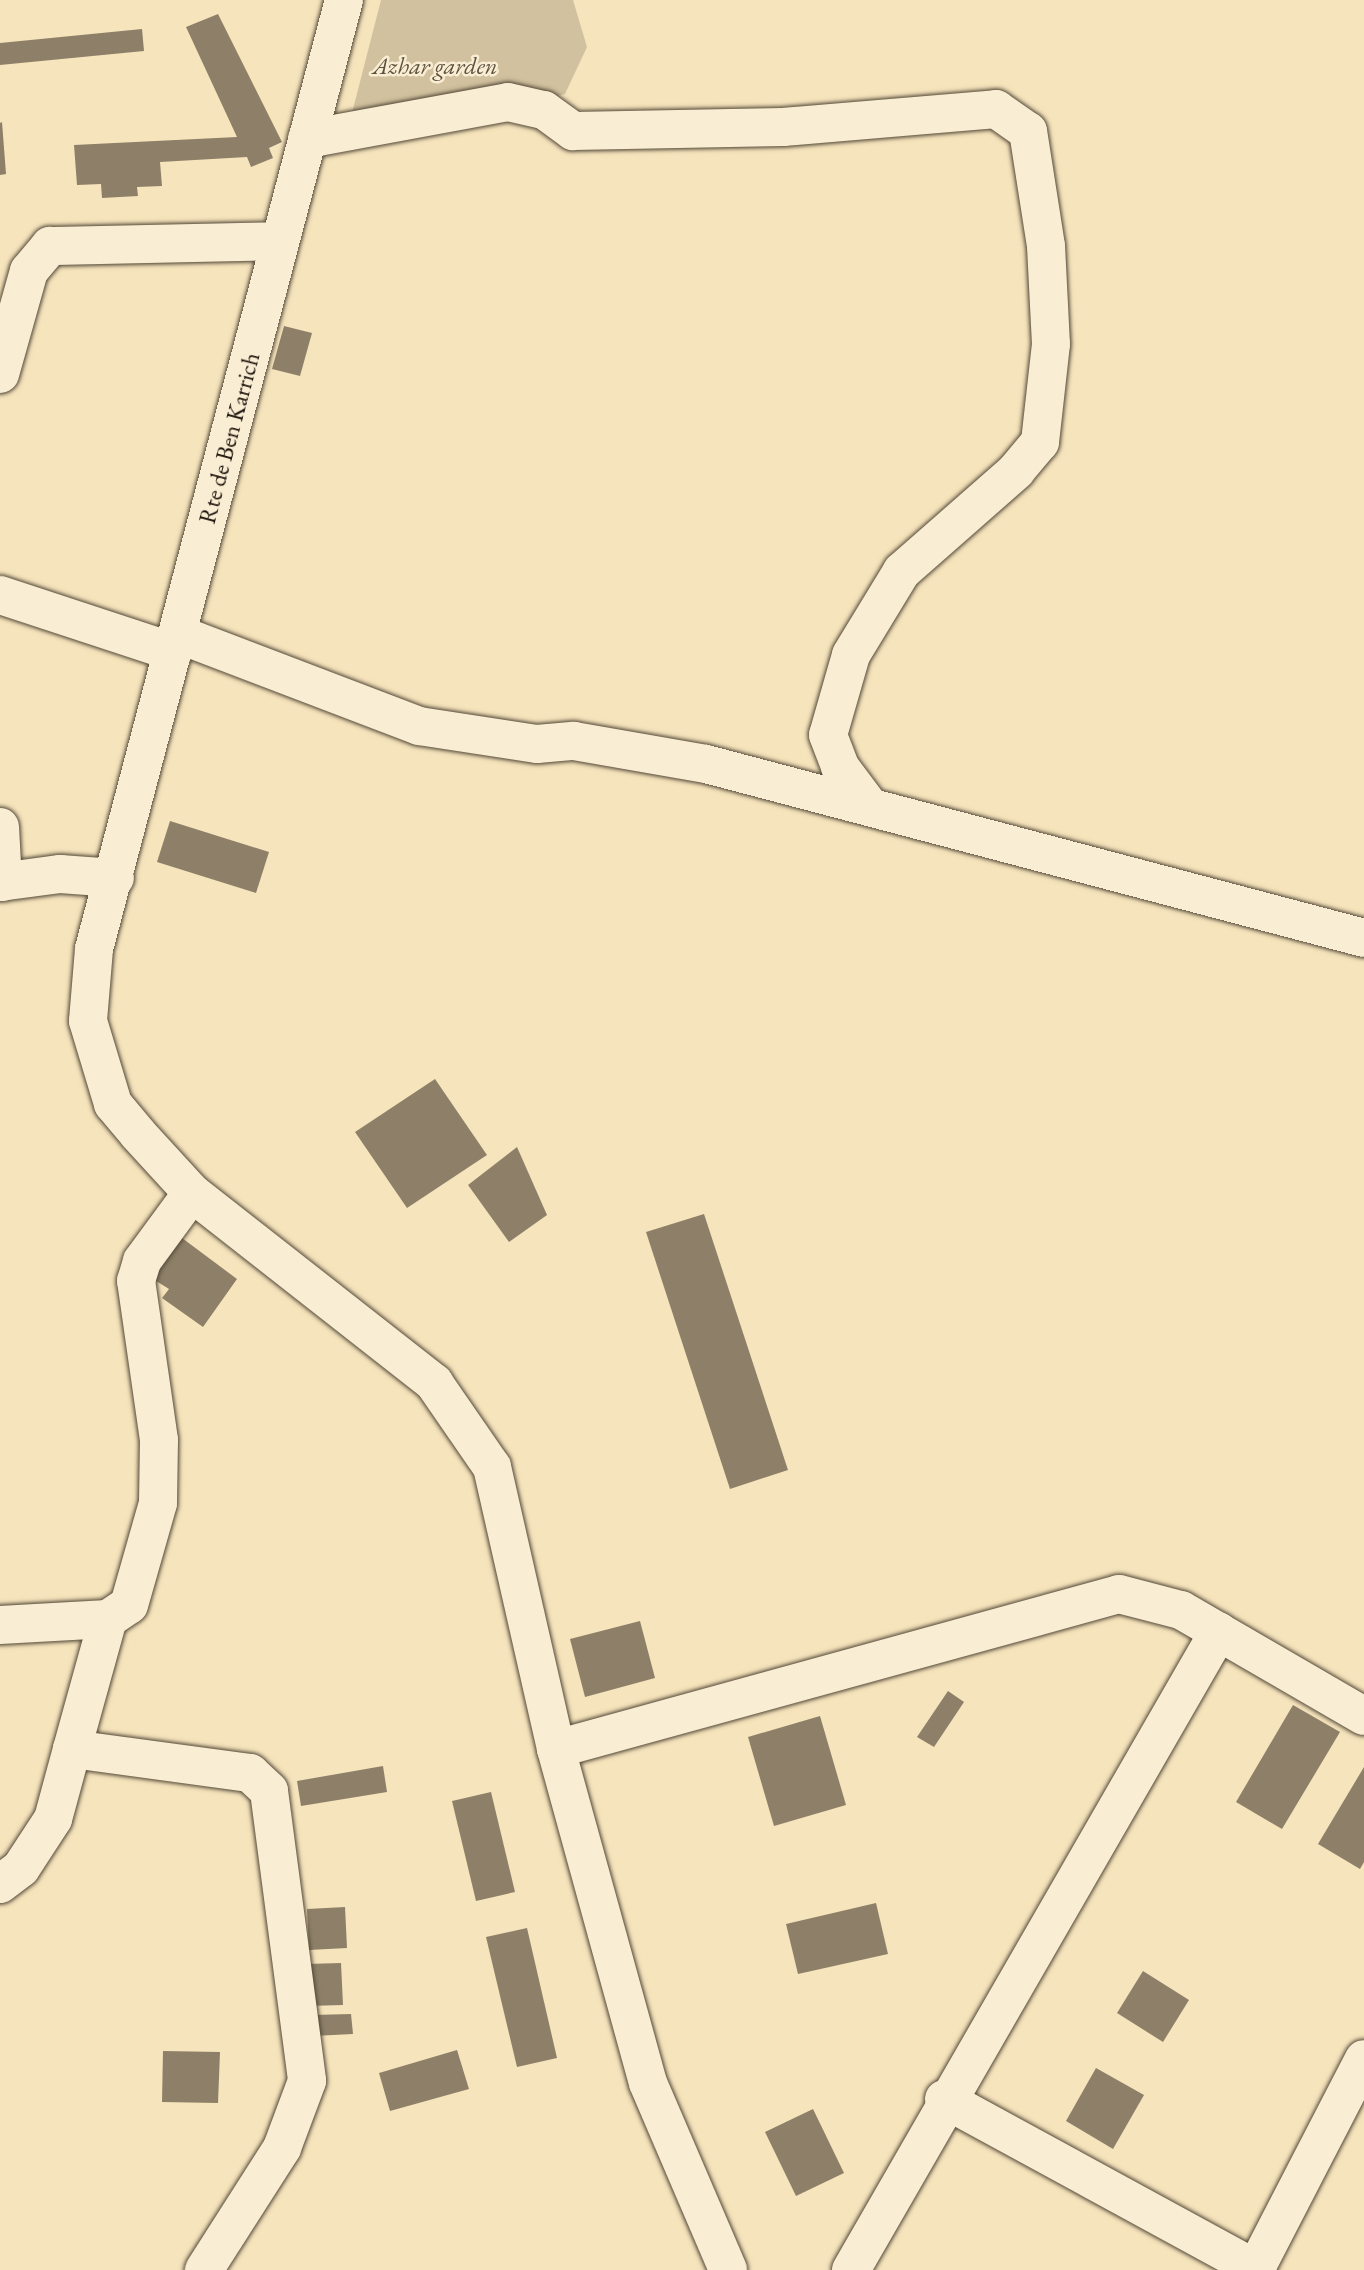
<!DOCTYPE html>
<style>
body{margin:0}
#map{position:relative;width:1364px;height:2270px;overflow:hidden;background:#f6e4bc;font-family:"EB Garamond",serif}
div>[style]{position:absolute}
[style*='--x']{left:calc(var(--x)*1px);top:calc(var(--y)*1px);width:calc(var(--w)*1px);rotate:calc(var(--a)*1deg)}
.green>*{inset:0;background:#d1c19e}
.building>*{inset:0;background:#8e8068}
.roads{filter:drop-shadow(0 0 2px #534838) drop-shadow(0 0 2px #534838)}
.minor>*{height:38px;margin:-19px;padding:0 19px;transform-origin:19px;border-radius:19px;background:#f9edd3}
span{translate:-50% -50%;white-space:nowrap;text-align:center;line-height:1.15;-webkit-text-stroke:5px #f9edd3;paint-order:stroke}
.park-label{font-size:24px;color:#5c513f;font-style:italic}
.street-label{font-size:24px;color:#1d140c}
</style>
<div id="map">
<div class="green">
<i style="clip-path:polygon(381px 0,573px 0,587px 47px,565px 94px,343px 148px)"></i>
</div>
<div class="building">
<i style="clip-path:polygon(218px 14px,282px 142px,269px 148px,273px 158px,251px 167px,247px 157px,160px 162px,162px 186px,137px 187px,138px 196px,102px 198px,101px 184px,77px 185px,74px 145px,237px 137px,186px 27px)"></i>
<i style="clip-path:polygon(142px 29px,144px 51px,0 65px,0 43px)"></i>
<i style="clip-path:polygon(2px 122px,6px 174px,0 175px,0 123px)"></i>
<i style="clip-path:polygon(284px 326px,312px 333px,300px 376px,272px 369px)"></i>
<i style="clip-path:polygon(170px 821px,269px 852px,256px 893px,157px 862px)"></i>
<i style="clip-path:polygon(435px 1079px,487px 1155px,407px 1208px,355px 1132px)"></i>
<i style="clip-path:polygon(517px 1147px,547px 1215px,509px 1242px,468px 1185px)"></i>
<i style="clip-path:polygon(704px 1214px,788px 1470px,730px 1489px,646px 1232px)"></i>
<i style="clip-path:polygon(182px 1238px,237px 1279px,203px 1327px,162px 1298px,169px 1289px,153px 1279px)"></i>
<i style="clip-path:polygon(640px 1621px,655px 1678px,585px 1697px,570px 1639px)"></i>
<i style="clip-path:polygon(948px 1691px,964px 1702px,934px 1747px,917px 1737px)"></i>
<i style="clip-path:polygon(1293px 1705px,1340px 1732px,1282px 1829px,1236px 1802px)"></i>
<i style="clip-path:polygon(820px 1716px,846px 1805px,774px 1826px,748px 1737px)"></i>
<i style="clip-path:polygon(383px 1766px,387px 1792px,301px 1806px,297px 1781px)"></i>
<i style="clip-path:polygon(1364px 1767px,1364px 1862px,1360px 1869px,1318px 1844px)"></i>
<i style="clip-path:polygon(491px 1792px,515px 1892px,476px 1901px,452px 1801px)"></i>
<i style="clip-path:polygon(876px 1903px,888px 1954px,798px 1974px,786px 1924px)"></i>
<i style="clip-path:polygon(345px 1907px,347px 1948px,309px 1950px,307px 1909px)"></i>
<i style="clip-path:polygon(527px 1928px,557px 2058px,517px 2067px,486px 1937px)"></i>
<i style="clip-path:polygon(341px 1963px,343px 2005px,307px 2006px,306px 1964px)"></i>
<i style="clip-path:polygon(1143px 1971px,1189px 2000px,1163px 2042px,1117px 2013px)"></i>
<i style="clip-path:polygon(351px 2014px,353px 2034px,313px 2036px,312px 2015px)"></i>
<i style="clip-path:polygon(457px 2050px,469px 2089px,390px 2111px,379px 2073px)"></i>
<i style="clip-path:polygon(163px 2051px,220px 2052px,218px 2103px,162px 2102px)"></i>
<i style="clip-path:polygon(1096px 2068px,1144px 2095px,1113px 2149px,1066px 2121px)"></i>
<i style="clip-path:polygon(813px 2109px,844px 2173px,796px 2196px,765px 2132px)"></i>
</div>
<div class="roads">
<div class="minor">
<i style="--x:344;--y:0;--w:981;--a:104.76"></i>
<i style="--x:94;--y:949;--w:72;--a:94.8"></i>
<i style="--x:88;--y:1021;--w:87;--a:73.2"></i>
<i style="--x:113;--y:1104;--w:39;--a:50"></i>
<i style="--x:138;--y:1134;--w:80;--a:47.5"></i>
<i style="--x:192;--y:1193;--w:308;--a:38.1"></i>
<i style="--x:434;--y:1383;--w:102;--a:55.4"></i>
<i style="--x:492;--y:1467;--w:289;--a:77.2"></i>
<i style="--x:556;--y:1749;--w:346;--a:74.6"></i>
<i style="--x:648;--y:2083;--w:203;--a:66.8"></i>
<i style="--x:307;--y:139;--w:204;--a:-10.4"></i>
<i style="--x:508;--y:102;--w:37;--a:13"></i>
<i style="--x:544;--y:110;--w:36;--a:36"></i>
<i style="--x:573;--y:131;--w:210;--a:-1.1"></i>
<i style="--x:783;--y:127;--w:214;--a:-4.8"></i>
<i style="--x:996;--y:109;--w:39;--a:35"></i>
<i style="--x:1028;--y:131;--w:116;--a:81.1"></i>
<i style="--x:1046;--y:246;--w:98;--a:87.1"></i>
<i style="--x:1051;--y:344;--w:99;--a:96.4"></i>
<i style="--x:1040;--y:442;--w:38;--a:130"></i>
<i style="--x:1016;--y:471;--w:152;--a:138.7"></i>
<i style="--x:902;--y:571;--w:98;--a:121.3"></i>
<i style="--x:851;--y:655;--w:83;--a:106"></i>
<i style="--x:828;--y:735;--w:34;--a:69"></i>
<i style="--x:840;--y:767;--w:50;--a:53.1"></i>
<i style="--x:0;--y:374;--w:107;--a:-74.3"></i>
<i style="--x:29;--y:271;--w:33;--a:-50"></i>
<i style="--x:50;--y:246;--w:230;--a:-1.2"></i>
<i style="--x:0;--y:595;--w:182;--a:18.2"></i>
<i style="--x:178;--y:634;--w:258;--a:20.9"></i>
<i style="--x:419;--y:726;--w:119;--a:8.7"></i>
<i style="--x:537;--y:744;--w:37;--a:-5"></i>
<i style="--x:574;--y:741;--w:134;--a:9.9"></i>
<i style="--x:706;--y:764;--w:681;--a:14.81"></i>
<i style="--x:0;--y:827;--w:55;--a:86.9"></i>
<i style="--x:0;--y:882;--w:61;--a:-7.6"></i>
<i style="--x:60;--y:874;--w:55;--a:4.2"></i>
<i style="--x:108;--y:1619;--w:25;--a:-34"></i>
<i style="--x:129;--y:1605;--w:106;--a:-74.1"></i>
<i style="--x:158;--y:1503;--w:63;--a:-89.1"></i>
<i style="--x:159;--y:1440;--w:161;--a:-98.2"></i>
<i style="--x:136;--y:1281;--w:21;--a:-73"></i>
<i style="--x:142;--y:1261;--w:84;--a:-53.7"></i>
<i style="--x:0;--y:1625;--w:108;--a:-3.2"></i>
<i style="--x:108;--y:1619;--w:135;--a:105.5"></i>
<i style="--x:72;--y:1749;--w:180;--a:7.7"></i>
<i style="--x:250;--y:1773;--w:26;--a:43"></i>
<i style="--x:269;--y:1791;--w:292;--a:82.5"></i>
<i style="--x:307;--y:2081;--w:72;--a:110.5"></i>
<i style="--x:282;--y:2148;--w:145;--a:122.6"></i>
<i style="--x:556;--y:1749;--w:584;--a:-15.39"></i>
<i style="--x:1119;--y:1594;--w:64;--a:14.5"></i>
<i style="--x:1181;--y:1610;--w:211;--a:30.1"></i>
<i style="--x:0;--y:1884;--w:26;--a:-37"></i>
<i style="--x:21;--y:1868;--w:59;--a:-56.9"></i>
<i style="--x:53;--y:1819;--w:73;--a:-74.8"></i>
<i style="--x:944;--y:2099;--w:357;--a:28.6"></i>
<i style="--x:1256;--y:2268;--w:235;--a:-62.7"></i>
<i style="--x:851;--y:2270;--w:737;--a:-60.06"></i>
</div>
</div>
<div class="park-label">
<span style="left:435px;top:66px">Azhar garden</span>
</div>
<div class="street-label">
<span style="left:229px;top:438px;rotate:-75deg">Rte de Ben Karrich</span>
</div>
</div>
